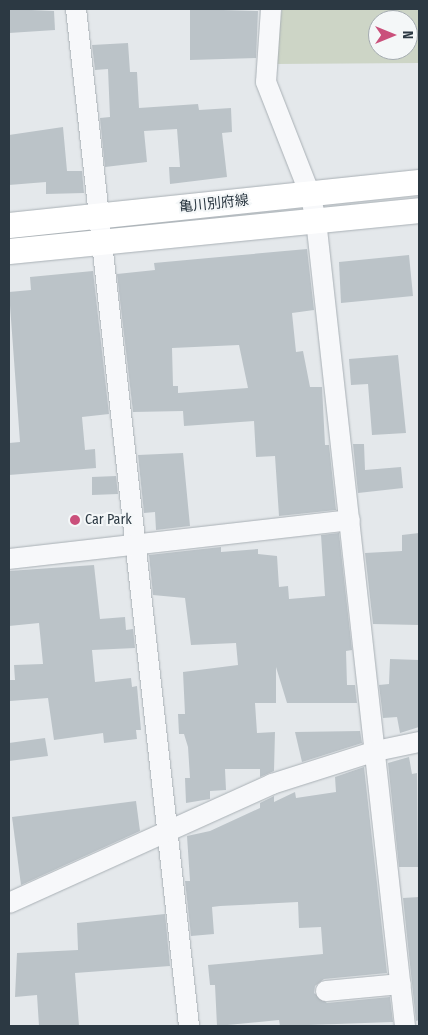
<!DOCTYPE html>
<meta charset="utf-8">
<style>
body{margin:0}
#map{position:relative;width:428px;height:1035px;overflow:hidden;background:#e4e8eb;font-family:"Fira Sans Condensed","Noto Sans JP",sans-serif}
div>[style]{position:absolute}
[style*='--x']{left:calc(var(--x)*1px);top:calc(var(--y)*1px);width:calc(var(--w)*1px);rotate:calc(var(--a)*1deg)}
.green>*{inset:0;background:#cdd5c6}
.building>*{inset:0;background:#bbc3c8}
.roads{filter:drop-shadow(0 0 1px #a9b0b5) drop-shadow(0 0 1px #a9b0b5)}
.minor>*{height:20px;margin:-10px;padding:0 10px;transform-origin:10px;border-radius:10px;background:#f7f8fa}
.major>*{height:25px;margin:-12.5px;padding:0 12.5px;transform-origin:12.5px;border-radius:12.5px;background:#fff}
.dots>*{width:14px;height:14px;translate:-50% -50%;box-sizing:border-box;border:2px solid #f4f7f8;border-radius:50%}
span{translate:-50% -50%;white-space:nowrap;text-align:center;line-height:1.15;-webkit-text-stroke:4px #f4f7f8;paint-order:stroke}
.street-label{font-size:14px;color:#2c3943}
.poi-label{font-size:14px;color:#2c3943}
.left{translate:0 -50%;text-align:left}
.frame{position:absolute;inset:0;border:10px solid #2c3943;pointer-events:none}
.north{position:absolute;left:368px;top:10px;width:50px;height:50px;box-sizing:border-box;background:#f4f7f8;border:1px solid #a4abb0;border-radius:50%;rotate:90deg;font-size:14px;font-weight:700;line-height:20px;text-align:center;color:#2c3943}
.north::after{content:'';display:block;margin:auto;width:18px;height:22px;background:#ca507b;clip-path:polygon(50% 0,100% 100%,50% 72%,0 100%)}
</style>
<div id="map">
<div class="green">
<i style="clip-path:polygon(evenodd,282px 9px,419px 9px,419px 63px,274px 64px,282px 9px,378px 20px,408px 20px,408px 50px,378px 50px,378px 20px)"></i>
</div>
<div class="building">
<i style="clip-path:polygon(9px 9px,54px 11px,55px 30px,9px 33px)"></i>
<i style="clip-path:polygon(190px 9px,258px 11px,256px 58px,190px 60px)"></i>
<i style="clip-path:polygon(128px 43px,130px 72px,137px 72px,139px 108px,198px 104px,199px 110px,231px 108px,232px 132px,222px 133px,227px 177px,170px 184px,169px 167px,180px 167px,177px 129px,144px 131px,147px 162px,105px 167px,100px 118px,110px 117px,108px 69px,95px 70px,92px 45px)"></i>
<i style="clip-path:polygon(63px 127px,67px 171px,82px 171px,84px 193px,46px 194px,46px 182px,9px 185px,9px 135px)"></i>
<i style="clip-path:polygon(evenodd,307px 249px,314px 310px,292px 313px,296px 352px,303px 351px,310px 387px,322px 387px,325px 445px,329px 445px,336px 510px,279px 516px,275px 456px,256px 457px,254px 421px,184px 426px,183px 411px,133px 412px,117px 274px,155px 270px,154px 263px,307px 249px,239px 345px,248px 388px,178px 393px,178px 386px,173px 386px,172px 348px,239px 345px)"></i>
<i style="clip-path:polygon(409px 255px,413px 296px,341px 303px,339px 262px)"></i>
<i style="clip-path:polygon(93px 271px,109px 414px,82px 417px,85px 450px,95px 449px,96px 468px,9px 475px,9px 443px,20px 442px,9px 292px,31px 290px,30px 277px)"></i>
<i style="clip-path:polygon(398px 355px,406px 433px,372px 435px,368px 384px,351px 385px,349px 359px)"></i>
<i style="clip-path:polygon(353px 444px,364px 444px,365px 470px,401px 467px,403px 488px,358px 493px)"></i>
<i style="clip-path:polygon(183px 453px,190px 526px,156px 530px,155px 512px,144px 513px,138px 455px)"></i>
<i style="clip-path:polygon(116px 476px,118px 494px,92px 495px,92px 477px)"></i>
<i style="clip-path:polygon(339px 533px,352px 650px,346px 651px,347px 685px,355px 685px,357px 703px,287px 703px,276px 667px,276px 703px,255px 703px,257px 733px,275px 732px,274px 771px,260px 777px,260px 769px,225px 769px,226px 790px,210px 791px,210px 799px,186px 803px,185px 778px,190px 778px,188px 747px,184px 734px,179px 734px,178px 714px,185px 714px,183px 672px,238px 665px,236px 643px,191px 645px,185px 598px,153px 595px,149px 555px,221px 547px,221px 552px,258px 549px,258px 554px,277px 556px,279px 587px,288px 586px,289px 599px,325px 596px,321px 535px)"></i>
<i style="clip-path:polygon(419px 533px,419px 625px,373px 624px,365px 553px,402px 551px,402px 535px)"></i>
<i style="clip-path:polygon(94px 565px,100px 619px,125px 617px,126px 630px,133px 629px,135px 648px,92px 650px,95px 682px,131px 678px,132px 687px,137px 686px,141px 730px,136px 730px,137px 739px,104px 743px,103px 733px,54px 740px,48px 698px,10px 701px,10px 680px,15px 680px,14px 665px,43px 664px,39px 623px,9px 626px,9px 571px)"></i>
<i style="clip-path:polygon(390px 659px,419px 660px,419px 727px,400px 733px,397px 717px,383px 718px,379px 685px,389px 684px)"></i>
<i style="clip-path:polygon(360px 731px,362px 743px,302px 762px,295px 732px)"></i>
<i style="clip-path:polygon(45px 738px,48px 756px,9px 761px,9px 743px)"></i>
<i style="clip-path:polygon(409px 757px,412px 774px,417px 773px,418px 867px,399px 867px,388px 763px)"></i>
<i style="clip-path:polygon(364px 767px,387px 973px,324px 979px,315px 986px,314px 993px,327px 1003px,390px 997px,393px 1022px,280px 1026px,279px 1020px,217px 1026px,215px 985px,210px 985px,208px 965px,323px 954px,321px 927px,299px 928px,298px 902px,220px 906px,212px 907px,214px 934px,191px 936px,185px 881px,190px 881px,187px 836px,210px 831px,260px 808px,260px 803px,274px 796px,274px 802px,295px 792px,296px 798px,336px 792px,335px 777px)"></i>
<i style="clip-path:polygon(136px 801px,140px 831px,21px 885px,12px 817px)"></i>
<i style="clip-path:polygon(419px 897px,419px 1020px,416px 1021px,403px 898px)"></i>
<i style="clip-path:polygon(165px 914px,170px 966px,75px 973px,79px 1026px,39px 1026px,37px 995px,15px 997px,17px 953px,78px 950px,77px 923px)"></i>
</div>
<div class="roads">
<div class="minor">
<i style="--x:76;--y:9;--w:1023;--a:83.66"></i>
<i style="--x:271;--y:9;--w:73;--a:93.9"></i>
<i style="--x:266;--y:82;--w:120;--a:68.6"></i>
<i style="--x:310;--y:194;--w:27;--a:77"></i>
<i style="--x:316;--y:220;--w:811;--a:83.7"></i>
<i style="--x:9;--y:559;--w:343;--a:-6.5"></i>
<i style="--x:9;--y:903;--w:289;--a:-24.3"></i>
<i style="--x:272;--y:784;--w:109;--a:-17.6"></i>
<i style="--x:376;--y:751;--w:44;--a:-11.8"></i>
<i style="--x:326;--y:991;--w:75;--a:-5.3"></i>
</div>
<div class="major">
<i style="--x:9;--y:225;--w:412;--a:-6"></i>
<i style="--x:9;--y:251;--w:412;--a:-5.7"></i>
</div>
</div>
<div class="dots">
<i style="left:75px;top:520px;background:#ca507b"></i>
</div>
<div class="street-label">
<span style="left:214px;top:204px;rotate:-6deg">亀川別府線</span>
</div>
<div class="poi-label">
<span class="left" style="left:85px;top:520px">Car Park</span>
</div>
<div class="frame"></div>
<div class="north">N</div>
</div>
